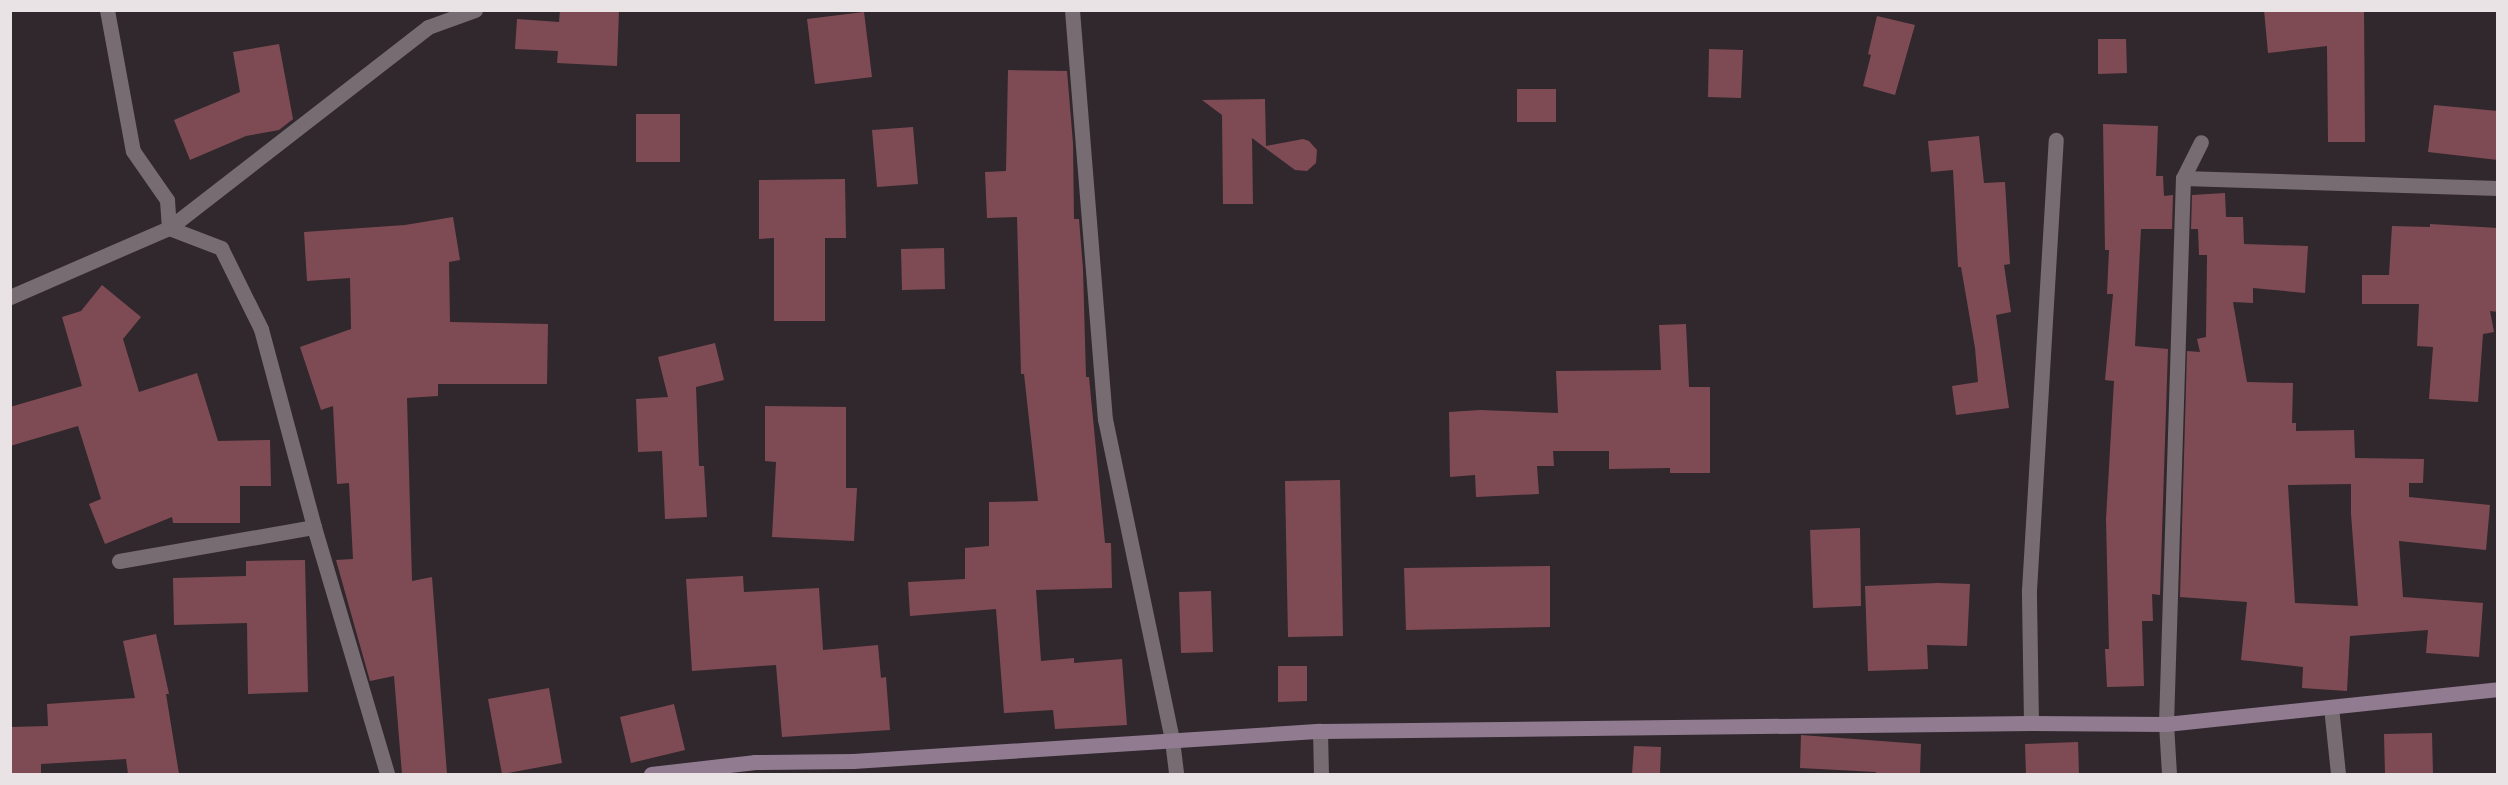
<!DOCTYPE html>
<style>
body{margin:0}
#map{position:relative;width:2508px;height:785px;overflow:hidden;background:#31282d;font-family:Jost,sans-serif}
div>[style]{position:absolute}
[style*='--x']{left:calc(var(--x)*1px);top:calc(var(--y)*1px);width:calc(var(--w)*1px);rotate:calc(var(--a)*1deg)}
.building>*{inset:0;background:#7e4b54}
.street>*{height:15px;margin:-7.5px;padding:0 7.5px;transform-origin:7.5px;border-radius:7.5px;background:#766c71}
.secondary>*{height:15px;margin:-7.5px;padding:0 7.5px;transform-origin:7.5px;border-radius:7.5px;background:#907b91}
span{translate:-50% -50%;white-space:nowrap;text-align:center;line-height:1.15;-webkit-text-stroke:4.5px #31282d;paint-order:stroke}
.frame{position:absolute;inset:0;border:12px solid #e9e3e6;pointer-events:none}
</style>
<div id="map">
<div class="building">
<i style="clip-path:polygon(560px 10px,619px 10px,617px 66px,557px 63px,558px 51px,515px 49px,517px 19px,559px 22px)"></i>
<i style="clip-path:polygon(2264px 10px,2364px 10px,2365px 142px,2328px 142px,2327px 46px,2268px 53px)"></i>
<i style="clip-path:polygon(864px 12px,872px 77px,815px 84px,807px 19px)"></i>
<i style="clip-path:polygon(1877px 16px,1915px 25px,1895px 95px,1863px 86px,1871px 55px,1868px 54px)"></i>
<i style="clip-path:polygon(2098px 39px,2126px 39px,2127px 73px,2098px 74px)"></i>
<i style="clip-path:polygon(279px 44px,293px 119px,279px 130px,246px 136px,190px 160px,174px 120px,240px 92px,233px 52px)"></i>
<i style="clip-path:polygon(1709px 49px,1743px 50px,1741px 98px,1708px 97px)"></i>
<i style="clip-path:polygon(1008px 70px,1067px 71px,1073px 143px,1074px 219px,1079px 219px,1083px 269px,1086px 377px,1089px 377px,1105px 543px,1111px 543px,1112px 588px,1036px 590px,1041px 661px,1074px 658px,1074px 663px,1122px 659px,1127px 725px,1055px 729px,1053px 710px,1004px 713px,996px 609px,910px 616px,908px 582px,965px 579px,965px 548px,989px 546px,989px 502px,1038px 501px,1024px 374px,1021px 374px,1017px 217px,987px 218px,985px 172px,1006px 171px)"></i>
<i style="clip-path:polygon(1517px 89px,1556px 89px,1556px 122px,1517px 122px)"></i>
<i style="clip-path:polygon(1265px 99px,1266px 146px,1303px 139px,1309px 141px,1317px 150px,1316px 163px,1307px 171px,1295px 170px,1252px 138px,1253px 204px,1223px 204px,1222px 115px,1202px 100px)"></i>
<i style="clip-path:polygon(2434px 105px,2498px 111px,2498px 160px,2428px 152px)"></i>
<i style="clip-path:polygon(636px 114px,680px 114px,680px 162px,636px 162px)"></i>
<i style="clip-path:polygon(2103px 124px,2158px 126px,2156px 176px,2163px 176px,2164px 196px,2173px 195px,2172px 229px,2141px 229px,2135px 346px,2168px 349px,2160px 595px,2152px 594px,2153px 621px,2142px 621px,2144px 686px,2107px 687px,2105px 649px,2109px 649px,2106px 519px,2114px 381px,2105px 380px,2113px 294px,2107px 294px,2109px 250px,2105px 250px)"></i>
<i style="clip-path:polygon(913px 127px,918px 184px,877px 187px,872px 130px)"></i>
<i style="clip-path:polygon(1979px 136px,1984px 183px,2005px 182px,2010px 264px,2004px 265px,2011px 312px,1996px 315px,2009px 408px,1956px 415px,1952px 386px,1978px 382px,1975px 348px,1961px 267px,1958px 267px,1953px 170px,1931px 172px,1928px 141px)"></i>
<i style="clip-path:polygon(845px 179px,846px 238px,825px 238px,825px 321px,774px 321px,774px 238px,759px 239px,759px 180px)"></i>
<i style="clip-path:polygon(evenodd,2225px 193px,2226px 217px,2243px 217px,2244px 244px,2308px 246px,2305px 293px,2253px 288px,2253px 303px,2233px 302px,2247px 382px,2293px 383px,2292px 423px,2296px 423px,2296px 431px,2354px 430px,2355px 458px,2424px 459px,2423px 483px,2409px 483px,2409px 497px,2490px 505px,2486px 550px,2399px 541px,2403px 597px,2483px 603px,2479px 657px,2426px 653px,2428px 630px,2350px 636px,2347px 691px,2302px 688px,2303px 667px,2241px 660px,2247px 602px,2180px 597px,2187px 351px,2200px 352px,2197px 339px,2206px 337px,2207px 255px,2199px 255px,2198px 229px,2191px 229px,2192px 195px,2225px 193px,2351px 484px,2351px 514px,2358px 606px,2295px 603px,2288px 485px,2351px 484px)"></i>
<i style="clip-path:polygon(453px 217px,460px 260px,449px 262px,450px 322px,548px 324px,547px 384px,438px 384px,438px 396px,407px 398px,412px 581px,432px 577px,447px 774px,402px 774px,394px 676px,370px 681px,336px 560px,353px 559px,349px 483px,337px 484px,333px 406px,321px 410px,300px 347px,351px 329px,350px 278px,307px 281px,304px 232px,405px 225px)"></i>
<i style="clip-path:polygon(2430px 224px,2498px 228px,2498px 312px,2490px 311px,2494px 332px,2483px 334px,2478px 402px,2429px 399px,2433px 347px,2417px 346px,2419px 304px,2362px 304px,2362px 275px,2389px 275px,2392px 226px,2430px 227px)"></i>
<i style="clip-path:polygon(944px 248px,945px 289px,902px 290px,901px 249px)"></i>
<i style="clip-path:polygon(102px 285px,141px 317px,123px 339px,139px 392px,197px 373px,218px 441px,270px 440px,271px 486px,240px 486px,240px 523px,173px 523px,172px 517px,105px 544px,89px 504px,101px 499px,78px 426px,10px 446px,10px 407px,82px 386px,62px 317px,81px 311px)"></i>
<i style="clip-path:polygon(1686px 324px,1689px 387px,1710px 387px,1710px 473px,1670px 473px,1670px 468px,1609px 469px,1609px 451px,1553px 451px,1554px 466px,1537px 466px,1539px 494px,1476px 497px,1475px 475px,1450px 477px,1449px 412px,1480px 410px,1558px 413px,1556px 371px,1661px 370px,1659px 325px)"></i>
<i style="clip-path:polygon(715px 343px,724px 380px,696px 387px,699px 466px,704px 466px,707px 517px,665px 519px,662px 451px,638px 452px,636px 399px,668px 397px,658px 357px)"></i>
<i style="clip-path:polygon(765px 406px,846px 407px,846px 488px,857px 488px,854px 541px,772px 537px,776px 462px,765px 461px)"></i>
<i style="clip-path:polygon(1340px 480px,1343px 636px,1288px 637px,1285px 481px)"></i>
<i style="clip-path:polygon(1860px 528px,1861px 606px,1813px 608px,1810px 530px)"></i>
<i style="clip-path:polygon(305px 560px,308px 692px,248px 694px,247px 623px,174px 625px,173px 578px,246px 576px,246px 561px)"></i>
<i style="clip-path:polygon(1550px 566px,1550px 627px,1406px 630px,1404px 568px)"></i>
<i style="clip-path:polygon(743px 576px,744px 592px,819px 588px,823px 650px,878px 645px,881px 678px,886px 677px,890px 730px,782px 737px,776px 665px,692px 671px,686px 579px)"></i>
<i style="clip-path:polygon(1938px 583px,1970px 584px,1967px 646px,1927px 645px,1928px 669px,1868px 671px,1865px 586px)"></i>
<i style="clip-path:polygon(1211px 591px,1213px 652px,1181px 653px,1179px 592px)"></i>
<i style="clip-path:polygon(156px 634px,169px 694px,166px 694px,179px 774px,128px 774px,126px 759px,41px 764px,41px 774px,10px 774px,10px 727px,48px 726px,47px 704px,135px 698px,123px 641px)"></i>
<i style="clip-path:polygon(1278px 666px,1307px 666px,1307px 701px,1278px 702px)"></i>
<i style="clip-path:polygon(549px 688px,562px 763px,502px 774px,488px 699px)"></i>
<i style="clip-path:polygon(674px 704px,685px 750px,631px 763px,620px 717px)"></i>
<i style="clip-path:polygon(2432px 733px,2433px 774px,2385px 774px,2384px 734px)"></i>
<i style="clip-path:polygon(1801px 735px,1921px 744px,1920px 774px,1876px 774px,1876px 772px,1800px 768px)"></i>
<i style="clip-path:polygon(2078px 742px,2079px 774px,2026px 774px,2025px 744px)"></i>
<i style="clip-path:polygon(1634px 746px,1661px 747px,1660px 774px,1632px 774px)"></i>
</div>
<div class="street">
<i style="--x:107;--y:10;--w:143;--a:79.6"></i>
<i style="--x:133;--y:151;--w:60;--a:55.2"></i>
<i style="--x:167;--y:200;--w:28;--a:86"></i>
<i style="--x:169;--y:228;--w:56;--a:21"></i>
<i style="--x:221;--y:248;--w:90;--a:63.7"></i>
<i style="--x:261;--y:329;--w:205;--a:75"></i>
<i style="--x:314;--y:527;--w:258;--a:73.5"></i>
<i style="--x:1072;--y:10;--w:410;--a:85.4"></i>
<i style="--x:1105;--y:419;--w:328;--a:78.2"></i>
<i style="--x:1172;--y:740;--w:34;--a:83"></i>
<i style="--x:2183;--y:178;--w:315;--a:1.8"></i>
<i style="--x:10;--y:297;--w:173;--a:-23.5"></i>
<i style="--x:169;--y:228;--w:328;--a:-37.8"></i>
<i style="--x:428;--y:27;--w:50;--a:-19.9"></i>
<i style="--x:119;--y:561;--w:198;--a:-9.9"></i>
<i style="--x:2331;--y:707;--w:67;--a:84"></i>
<i style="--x:2031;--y:723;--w:133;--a:-90.9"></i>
<i style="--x:2029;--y:590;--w:451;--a:-86.6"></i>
<i style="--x:1320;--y:731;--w:43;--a:88.7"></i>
<i style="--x:2169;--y:774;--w:50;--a:-93.4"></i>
<i style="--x:2166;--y:724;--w:546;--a:-88.22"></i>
<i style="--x:2183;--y:178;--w:40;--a:-63.4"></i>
</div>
<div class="secondary">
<i style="--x:651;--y:774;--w:105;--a:-6.6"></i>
<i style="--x:755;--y:762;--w:98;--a:-0.6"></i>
<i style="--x:853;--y:761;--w:468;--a:-3.7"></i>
<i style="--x:1320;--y:731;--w:711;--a:-0.64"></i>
<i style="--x:2031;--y:723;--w:135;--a:0.4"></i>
<i style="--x:2166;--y:724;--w:334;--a:-6"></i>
</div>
<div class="frame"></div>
</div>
